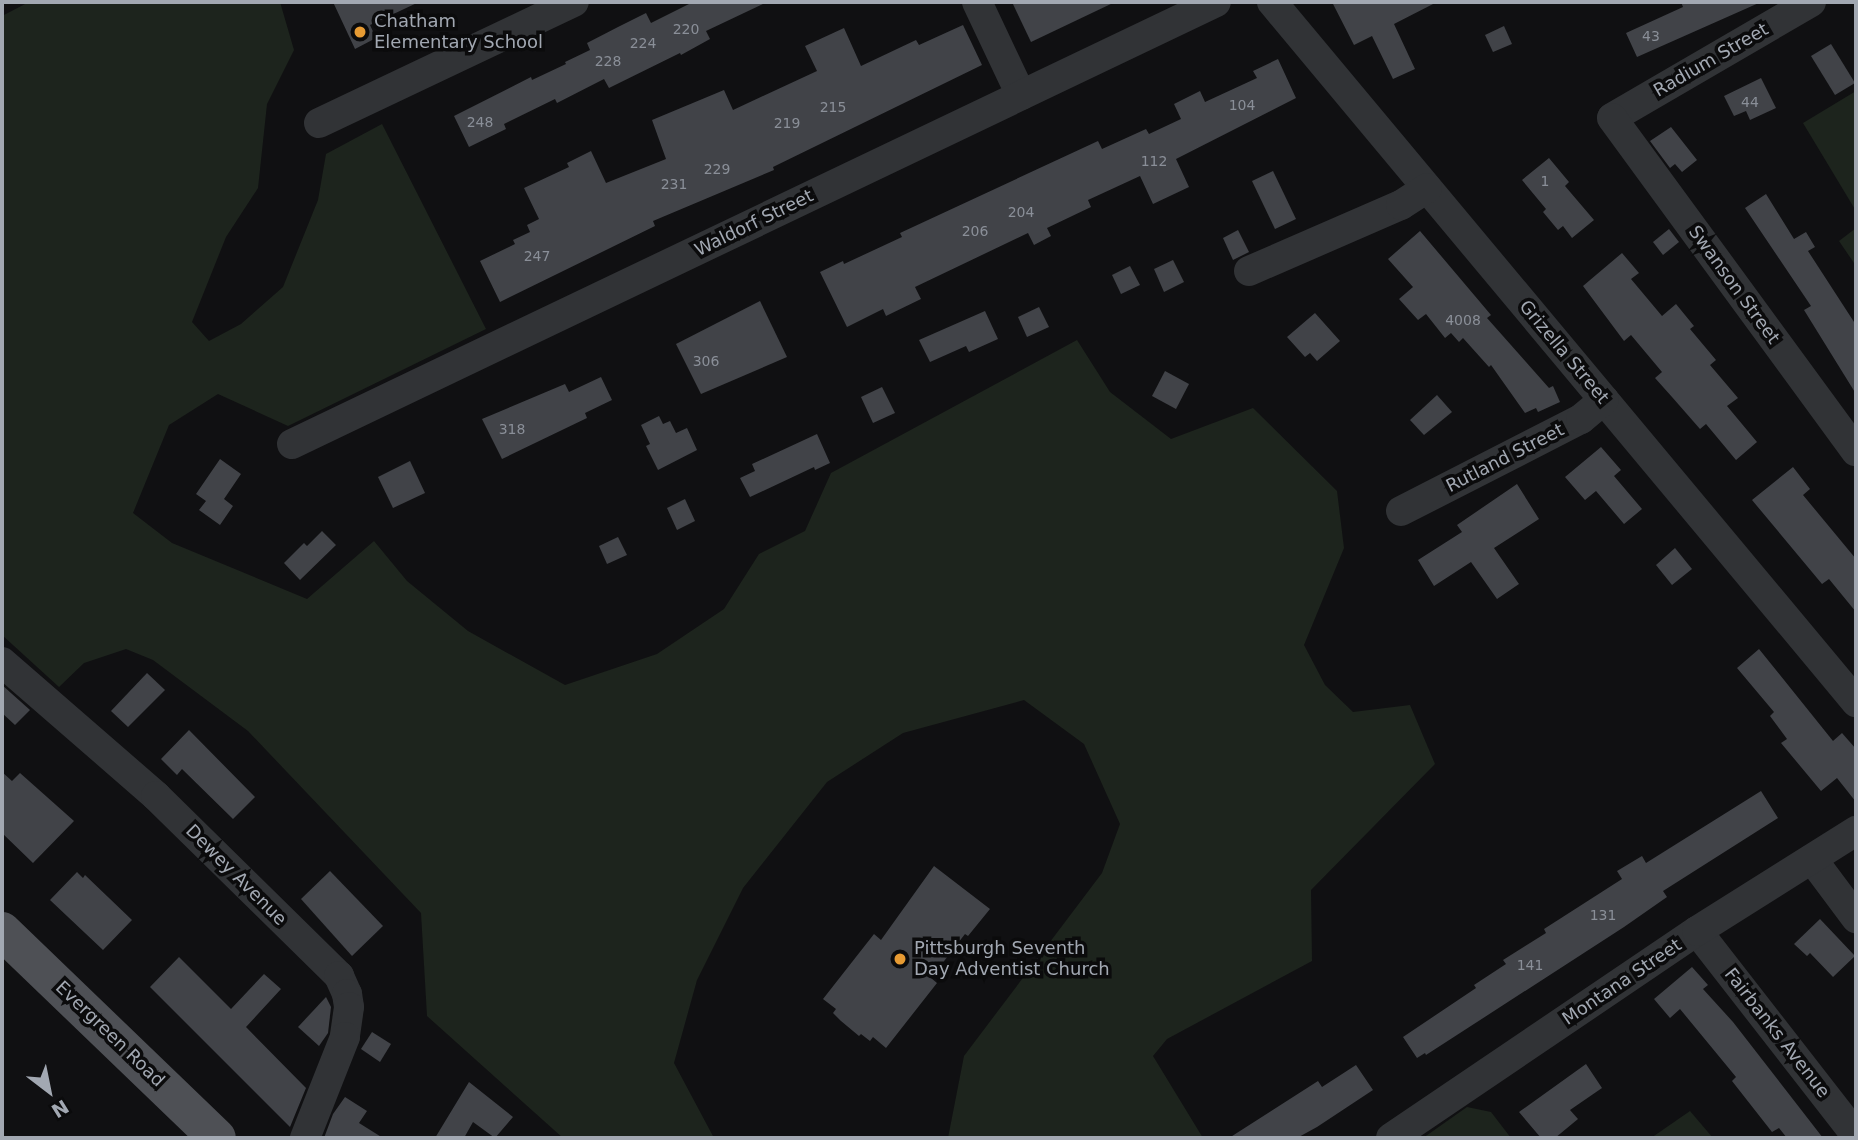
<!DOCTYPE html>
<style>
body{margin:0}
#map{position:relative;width:1858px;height:1140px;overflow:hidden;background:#101012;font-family:"DejaVu Sans",sans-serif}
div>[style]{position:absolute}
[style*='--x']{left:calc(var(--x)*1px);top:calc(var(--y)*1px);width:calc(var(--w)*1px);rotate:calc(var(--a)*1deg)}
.green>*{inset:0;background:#1d241d}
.building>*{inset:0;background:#414348}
.minor>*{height:30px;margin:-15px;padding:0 15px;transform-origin:15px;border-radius:15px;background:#313336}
.major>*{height:38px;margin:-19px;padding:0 19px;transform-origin:19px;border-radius:19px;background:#4e5055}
.dots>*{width:19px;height:19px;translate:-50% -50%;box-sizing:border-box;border:4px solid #0b0b0c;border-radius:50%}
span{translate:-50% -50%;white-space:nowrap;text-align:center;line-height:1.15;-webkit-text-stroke:7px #0b0b0c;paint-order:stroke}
.number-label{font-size:14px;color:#8a8f98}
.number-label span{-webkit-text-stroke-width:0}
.poi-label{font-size:18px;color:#a2a8b2}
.left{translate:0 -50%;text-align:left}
.street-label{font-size:18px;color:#a2a8b2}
.frame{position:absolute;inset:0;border:4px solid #a2a8b2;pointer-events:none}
.north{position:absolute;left:14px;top:1056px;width:70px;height:70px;-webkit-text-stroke:5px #0b0b0c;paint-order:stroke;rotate:148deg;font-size:19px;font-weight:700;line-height:28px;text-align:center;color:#a2a8b2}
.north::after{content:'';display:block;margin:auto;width:24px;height:32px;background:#a2a8b2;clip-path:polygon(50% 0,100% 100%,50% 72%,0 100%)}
</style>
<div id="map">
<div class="green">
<i style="clip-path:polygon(29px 2px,280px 2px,294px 50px,267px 104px,258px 188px,226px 237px,192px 322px,209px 341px,241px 324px,283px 287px,318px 200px,326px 154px,382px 124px,486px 329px,288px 426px,218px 394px,169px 425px,133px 513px,172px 543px,307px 599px,374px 541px,407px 581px,468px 631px,565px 685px,657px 654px,724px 609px,759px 554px,805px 531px,831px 473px,1077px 340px,1110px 392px,1171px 439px,1253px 408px,1337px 491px,1344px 548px,1304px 645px,1325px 685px,1353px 712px,1410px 705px,1435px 764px,1311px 890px,1312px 961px,1167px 1039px,1153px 1056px,1203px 1138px,948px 1138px,964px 1056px,1102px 873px,1120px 824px,1084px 744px,1024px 700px,903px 733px,827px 782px,743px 888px,697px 980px,674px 1063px,714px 1138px,563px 1138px,427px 1016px,421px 913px,248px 731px,153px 660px,126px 649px,84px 663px,59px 687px,2px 635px,2px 16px)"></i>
<i style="clip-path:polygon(1856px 91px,1856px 211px,1803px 123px)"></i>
<i style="clip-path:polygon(1856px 228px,1856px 266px,1839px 241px)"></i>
<i style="clip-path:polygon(1467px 1107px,1491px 1112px,1511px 1138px,1423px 1138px)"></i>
<i style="clip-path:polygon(1690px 1111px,1713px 1138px,1651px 1138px)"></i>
</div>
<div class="building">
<i style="clip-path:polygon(333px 2px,419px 2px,370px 25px,376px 38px,355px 49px)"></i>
<i style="clip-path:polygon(693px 2px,767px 2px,706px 31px,710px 39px,681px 55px,680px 53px,609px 88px,604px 79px,557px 103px,555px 99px,504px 124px,506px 129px,469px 147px,454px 116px,531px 77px,532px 80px,566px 64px,565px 62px,590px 50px,587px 43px,618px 27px,646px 13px,651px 23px)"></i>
<i style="clip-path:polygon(1012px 2px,1115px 2px,1031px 42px)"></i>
<i style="clip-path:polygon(1332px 2px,1437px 2px,1394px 24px,1415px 69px,1393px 79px,1372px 36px,1354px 45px)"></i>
<i style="clip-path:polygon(1681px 2px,1761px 2px,1637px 57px,1626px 33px,1683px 7px)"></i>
<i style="clip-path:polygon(963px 25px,982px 65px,773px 167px,774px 170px,653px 221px,655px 226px,500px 302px,480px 261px,515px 244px,513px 240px,530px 232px,527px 225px,539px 219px,524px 188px,569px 167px,567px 163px,591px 151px,606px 183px,666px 159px,652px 120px,724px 90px,733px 110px,817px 71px,805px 46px,844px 28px,861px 66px,916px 40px,919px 45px)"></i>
<i style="clip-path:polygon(1504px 26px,1512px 44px,1493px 52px,1485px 35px)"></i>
<i style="clip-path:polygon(1831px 44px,1855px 83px,1835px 95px,1811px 56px)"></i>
<i style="clip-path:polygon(1278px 59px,1296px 98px,1176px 159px,1189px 187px,1153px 204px,1140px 176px,1088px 200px,1091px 207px,1047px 228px,1051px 236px,1034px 245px,1028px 233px,915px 287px,921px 299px,886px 316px,883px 309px,847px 327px,820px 272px,843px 261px,844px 264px,902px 237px,900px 233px,1098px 141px,1102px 149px,1146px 129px,1149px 134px,1181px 119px,1174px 104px,1200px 91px,1205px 102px,1257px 78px,1253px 71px)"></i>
<i style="clip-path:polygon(1761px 78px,1776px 108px,1750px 120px,1746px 111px,1734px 116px,1724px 96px)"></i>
<i style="clip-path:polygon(1671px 127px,1697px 160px,1682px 172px,1675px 164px,1670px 168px,1650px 141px)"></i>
<i style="clip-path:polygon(1549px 158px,1569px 182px,1565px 186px,1594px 220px,1572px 238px,1563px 226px,1558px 230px,1543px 212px,1546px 209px,1522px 180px)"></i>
<i style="clip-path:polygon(1273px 171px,1296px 219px,1275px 229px,1252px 181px)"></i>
<i style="clip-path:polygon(1766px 194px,1794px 239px,1806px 232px,1815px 247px,1808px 251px,1856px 325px,1856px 394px,1804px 310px,1811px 306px,1745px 208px)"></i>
<i style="clip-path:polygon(1669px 229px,1679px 242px,1663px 255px,1653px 242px)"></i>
<i style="clip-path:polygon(1238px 230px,1249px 252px,1233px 260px,1223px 238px)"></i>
<i style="clip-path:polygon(1420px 231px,1491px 315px,1487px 318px,1549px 388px,1553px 386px,1560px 402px,1538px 412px,1536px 408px,1525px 413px,1491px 365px,1489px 367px,1463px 338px,1459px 342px,1451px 333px,1445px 338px,1426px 314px,1418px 320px,1399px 299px,1413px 287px,1388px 259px)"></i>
<i style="clip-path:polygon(1622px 253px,1639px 273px,1631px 279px,1662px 316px,1676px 304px,1694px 326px,1690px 329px,1716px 360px,1710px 365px,1738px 398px,1727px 406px,1757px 442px,1736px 460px,1706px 424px,1700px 429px,1672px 397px,1655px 378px,1662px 372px,1631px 335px,1624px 341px,1583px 286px)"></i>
<i style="clip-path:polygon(1173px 260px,1184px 282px,1164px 292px,1154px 269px)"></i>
<i style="clip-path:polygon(1130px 266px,1140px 285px,1121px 294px,1112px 275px)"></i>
<i style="clip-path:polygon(760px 301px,787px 357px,701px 394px,676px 344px)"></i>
<i style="clip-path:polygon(1039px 307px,1049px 327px,1027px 337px,1018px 317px)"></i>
<i style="clip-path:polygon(985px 311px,998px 339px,969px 352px,966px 346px,930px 362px,919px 340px)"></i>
<i style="clip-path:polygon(1315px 313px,1340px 341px,1317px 361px,1310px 353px,1305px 357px,1287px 337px)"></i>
<i style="clip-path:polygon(1165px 371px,1189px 384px,1176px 409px,1152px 396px)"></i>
<i style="clip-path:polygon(601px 377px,612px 400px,585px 413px,587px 418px,502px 459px,482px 419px,565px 384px,569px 392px)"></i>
<i style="clip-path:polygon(882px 387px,895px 413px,873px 423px,861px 397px)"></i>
<i style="clip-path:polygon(1437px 395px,1452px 412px,1424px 435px,1410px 420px)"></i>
<i style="clip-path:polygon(659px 416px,663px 424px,670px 421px,676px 433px,687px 428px,697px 450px,658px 470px,646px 446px,650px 444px,641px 425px)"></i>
<i style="clip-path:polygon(817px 434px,830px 463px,815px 470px,814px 467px,750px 497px,740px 478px,755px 471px,752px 464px)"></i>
<i style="clip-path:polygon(1601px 447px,1621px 470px,1614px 476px,1642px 509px,1624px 524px,1596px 491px,1585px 500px,1565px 477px)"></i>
<i style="clip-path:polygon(220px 459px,241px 474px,224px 499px,233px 506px,220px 525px,199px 510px,206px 501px,196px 494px)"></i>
<i style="clip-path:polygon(410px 461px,425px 493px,393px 508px,378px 477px)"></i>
<i style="clip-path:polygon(1793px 467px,1810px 489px,1803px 495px,1856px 559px,1856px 612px,1829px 579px,1822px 584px,1752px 500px)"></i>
<i style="clip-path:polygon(1517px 484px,1539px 519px,1494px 548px,1519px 584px,1497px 599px,1471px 562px,1434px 586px,1418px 560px,1462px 532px,1457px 525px)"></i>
<i style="clip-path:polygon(685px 499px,695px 521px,677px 530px,667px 508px)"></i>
<i style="clip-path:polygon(322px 531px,336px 545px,300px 580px,284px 563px,304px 543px,307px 546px)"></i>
<i style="clip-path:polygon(618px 537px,627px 555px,607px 564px,599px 546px)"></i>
<i style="clip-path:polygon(1675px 548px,1692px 569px,1672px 585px,1656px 565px)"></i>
<i style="clip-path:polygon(1759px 649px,1833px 741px,1842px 733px,1856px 749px,1856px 802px,1837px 778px,1821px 791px,1781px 743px,1787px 739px,1770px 716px,1774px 712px,1737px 668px)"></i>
<i style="clip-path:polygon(147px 673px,165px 690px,128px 727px,111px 711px)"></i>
<i style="clip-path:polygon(2px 685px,30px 710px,15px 725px,2px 713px)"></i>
<i style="clip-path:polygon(189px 730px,255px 797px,233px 819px,182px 769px,177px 775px,161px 759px)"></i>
<i style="clip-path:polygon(2px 772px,12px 781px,20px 773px,74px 821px,33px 863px,2px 833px)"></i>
<i style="clip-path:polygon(1761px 791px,1778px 818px,1663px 891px,1667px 897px,1624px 927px,1426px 1055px,1425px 1053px,1417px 1058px,1403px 1037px,1476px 988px,1474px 985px,1506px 964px,1503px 960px,1546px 933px,1544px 929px,1622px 879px,1617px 871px,1642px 856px,1646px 863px)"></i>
<i style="clip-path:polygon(934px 866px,990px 909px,968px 936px,965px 934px,931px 978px,937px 983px,886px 1048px,873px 1037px,870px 1041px,861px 1034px,859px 1036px,841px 1021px,833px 1013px,836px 1009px,823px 999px,874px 934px,881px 940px)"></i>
<i style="clip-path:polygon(330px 871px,383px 926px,352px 956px,301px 899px)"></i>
<i style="clip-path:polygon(77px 872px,83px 878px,85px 875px,132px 920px,103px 950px,50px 900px)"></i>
<i style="clip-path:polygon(1820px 919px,1855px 956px,1833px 977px,1810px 953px,1807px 956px,1794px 944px)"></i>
<i style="clip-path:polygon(179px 957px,231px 1009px,264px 974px,281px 989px,246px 1027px,306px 1088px,290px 1127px,150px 987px)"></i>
<i style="clip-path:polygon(1692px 967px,1708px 985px,1703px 989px,1733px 1022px,1823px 1138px,1787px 1138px,1779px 1128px,1772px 1132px,1732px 1081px,1736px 1077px,1680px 1009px,1670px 1018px,1654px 999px)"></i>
<i style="clip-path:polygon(326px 997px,331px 1007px,328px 1033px,319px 1046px,298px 1027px)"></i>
<i style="clip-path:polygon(372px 1032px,391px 1044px,380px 1062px,361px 1049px)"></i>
<i style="clip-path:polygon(1586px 1064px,1602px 1088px,1570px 1110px,1578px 1119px,1555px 1138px,1541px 1138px,1519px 1112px)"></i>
<i style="clip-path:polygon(1356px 1065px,1373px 1090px,1317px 1127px,1297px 1138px,1229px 1138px,1318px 1081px,1322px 1087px)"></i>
<i style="clip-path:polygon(469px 1082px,513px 1117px,495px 1138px,473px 1122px,464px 1138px,435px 1138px)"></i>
<i style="clip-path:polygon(345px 1097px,367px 1111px,359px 1123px,383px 1138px,324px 1138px,333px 1114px)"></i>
</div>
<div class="minor">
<i style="--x:977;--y:2;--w:103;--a:64.7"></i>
<i style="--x:1272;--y:2;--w:912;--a:50.16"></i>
<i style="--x:1811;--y:2;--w:230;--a:149.8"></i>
<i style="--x:1612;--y:118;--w:413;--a:53.8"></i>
<i style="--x:319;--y:123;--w:282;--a:-25.4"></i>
<i style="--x:1249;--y:271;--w:166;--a:-23.5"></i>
<i style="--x:1401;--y:205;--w:31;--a:-33"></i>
<i style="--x:292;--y:444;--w:1024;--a:-25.56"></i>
<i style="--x:1401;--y:511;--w:202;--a:-27.1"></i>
<i style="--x:1581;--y:419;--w:30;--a:-40"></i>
<i style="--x:2;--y:662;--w:204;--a:41"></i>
<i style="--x:156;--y:796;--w:257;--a:44.5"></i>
<i style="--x:339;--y:976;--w:20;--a:66"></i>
<i style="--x:347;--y:994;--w:13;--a:81"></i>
<i style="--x:349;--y:1007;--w:30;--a:98"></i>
<i style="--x:345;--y:1037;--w:109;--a:111.6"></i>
<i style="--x:1812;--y:859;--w:74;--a:53.3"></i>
<i style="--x:1697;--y:931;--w:259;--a:52.1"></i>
<i style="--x:1391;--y:1138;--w:369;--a:-34.1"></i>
<i style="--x:1697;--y:931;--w:188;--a:-32.2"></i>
</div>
<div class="major">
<i style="--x:2;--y:931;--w:298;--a:43.9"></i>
</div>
<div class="dots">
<i style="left:360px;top:32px;background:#e79b33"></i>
<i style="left:900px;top:959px;background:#e79b33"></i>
</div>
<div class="number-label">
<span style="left:686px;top:29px">220</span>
<span style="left:1651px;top:36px">43</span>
<span style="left:643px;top:43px">224</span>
<span style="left:608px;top:61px">228</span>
<span style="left:1750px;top:102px">44</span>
<span style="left:1242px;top:105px">104</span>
<span style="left:833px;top:107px">215</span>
<span style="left:480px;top:122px">248</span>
<span style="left:787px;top:123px">219</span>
<span style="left:1154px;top:161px">112</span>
<span style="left:717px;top:169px">229</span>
<span style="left:1545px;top:181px">1</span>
<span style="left:674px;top:184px">231</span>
<span style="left:1021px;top:212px">204</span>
<span style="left:975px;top:231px">206</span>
<span style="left:537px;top:256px">247</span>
<span style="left:1463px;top:320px">4008</span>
<span style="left:706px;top:361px">306</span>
<span style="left:512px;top:429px">318</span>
<span style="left:1603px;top:915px">131</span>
<span style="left:1530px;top:965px">141</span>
</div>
<div class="poi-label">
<span class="left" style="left:374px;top:32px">Chatham<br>Elementary School</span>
<span class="left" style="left:914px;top:959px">Pittsburgh Seventh<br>Day Adventist Church</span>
</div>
<div class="street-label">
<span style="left:1711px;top:60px;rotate:-30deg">Radium Street</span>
<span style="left:754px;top:223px;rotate:-26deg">Waldorf Street</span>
<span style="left:1734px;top:285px;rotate:54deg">Swanson Street</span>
<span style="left:1564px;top:352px;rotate:50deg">Grizella Street</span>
<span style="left:1505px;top:458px;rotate:-27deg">Rutland Street</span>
<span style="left:236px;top:875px;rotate:45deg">Dewey Avenue</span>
<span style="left:1622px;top:982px;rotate:-34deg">Montana Street</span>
<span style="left:1777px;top:1033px;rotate:52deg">Fairbanks Avenue</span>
<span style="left:110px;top:1034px;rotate:44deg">Evergreen Road</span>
</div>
<div class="frame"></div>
<div class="north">N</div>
</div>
